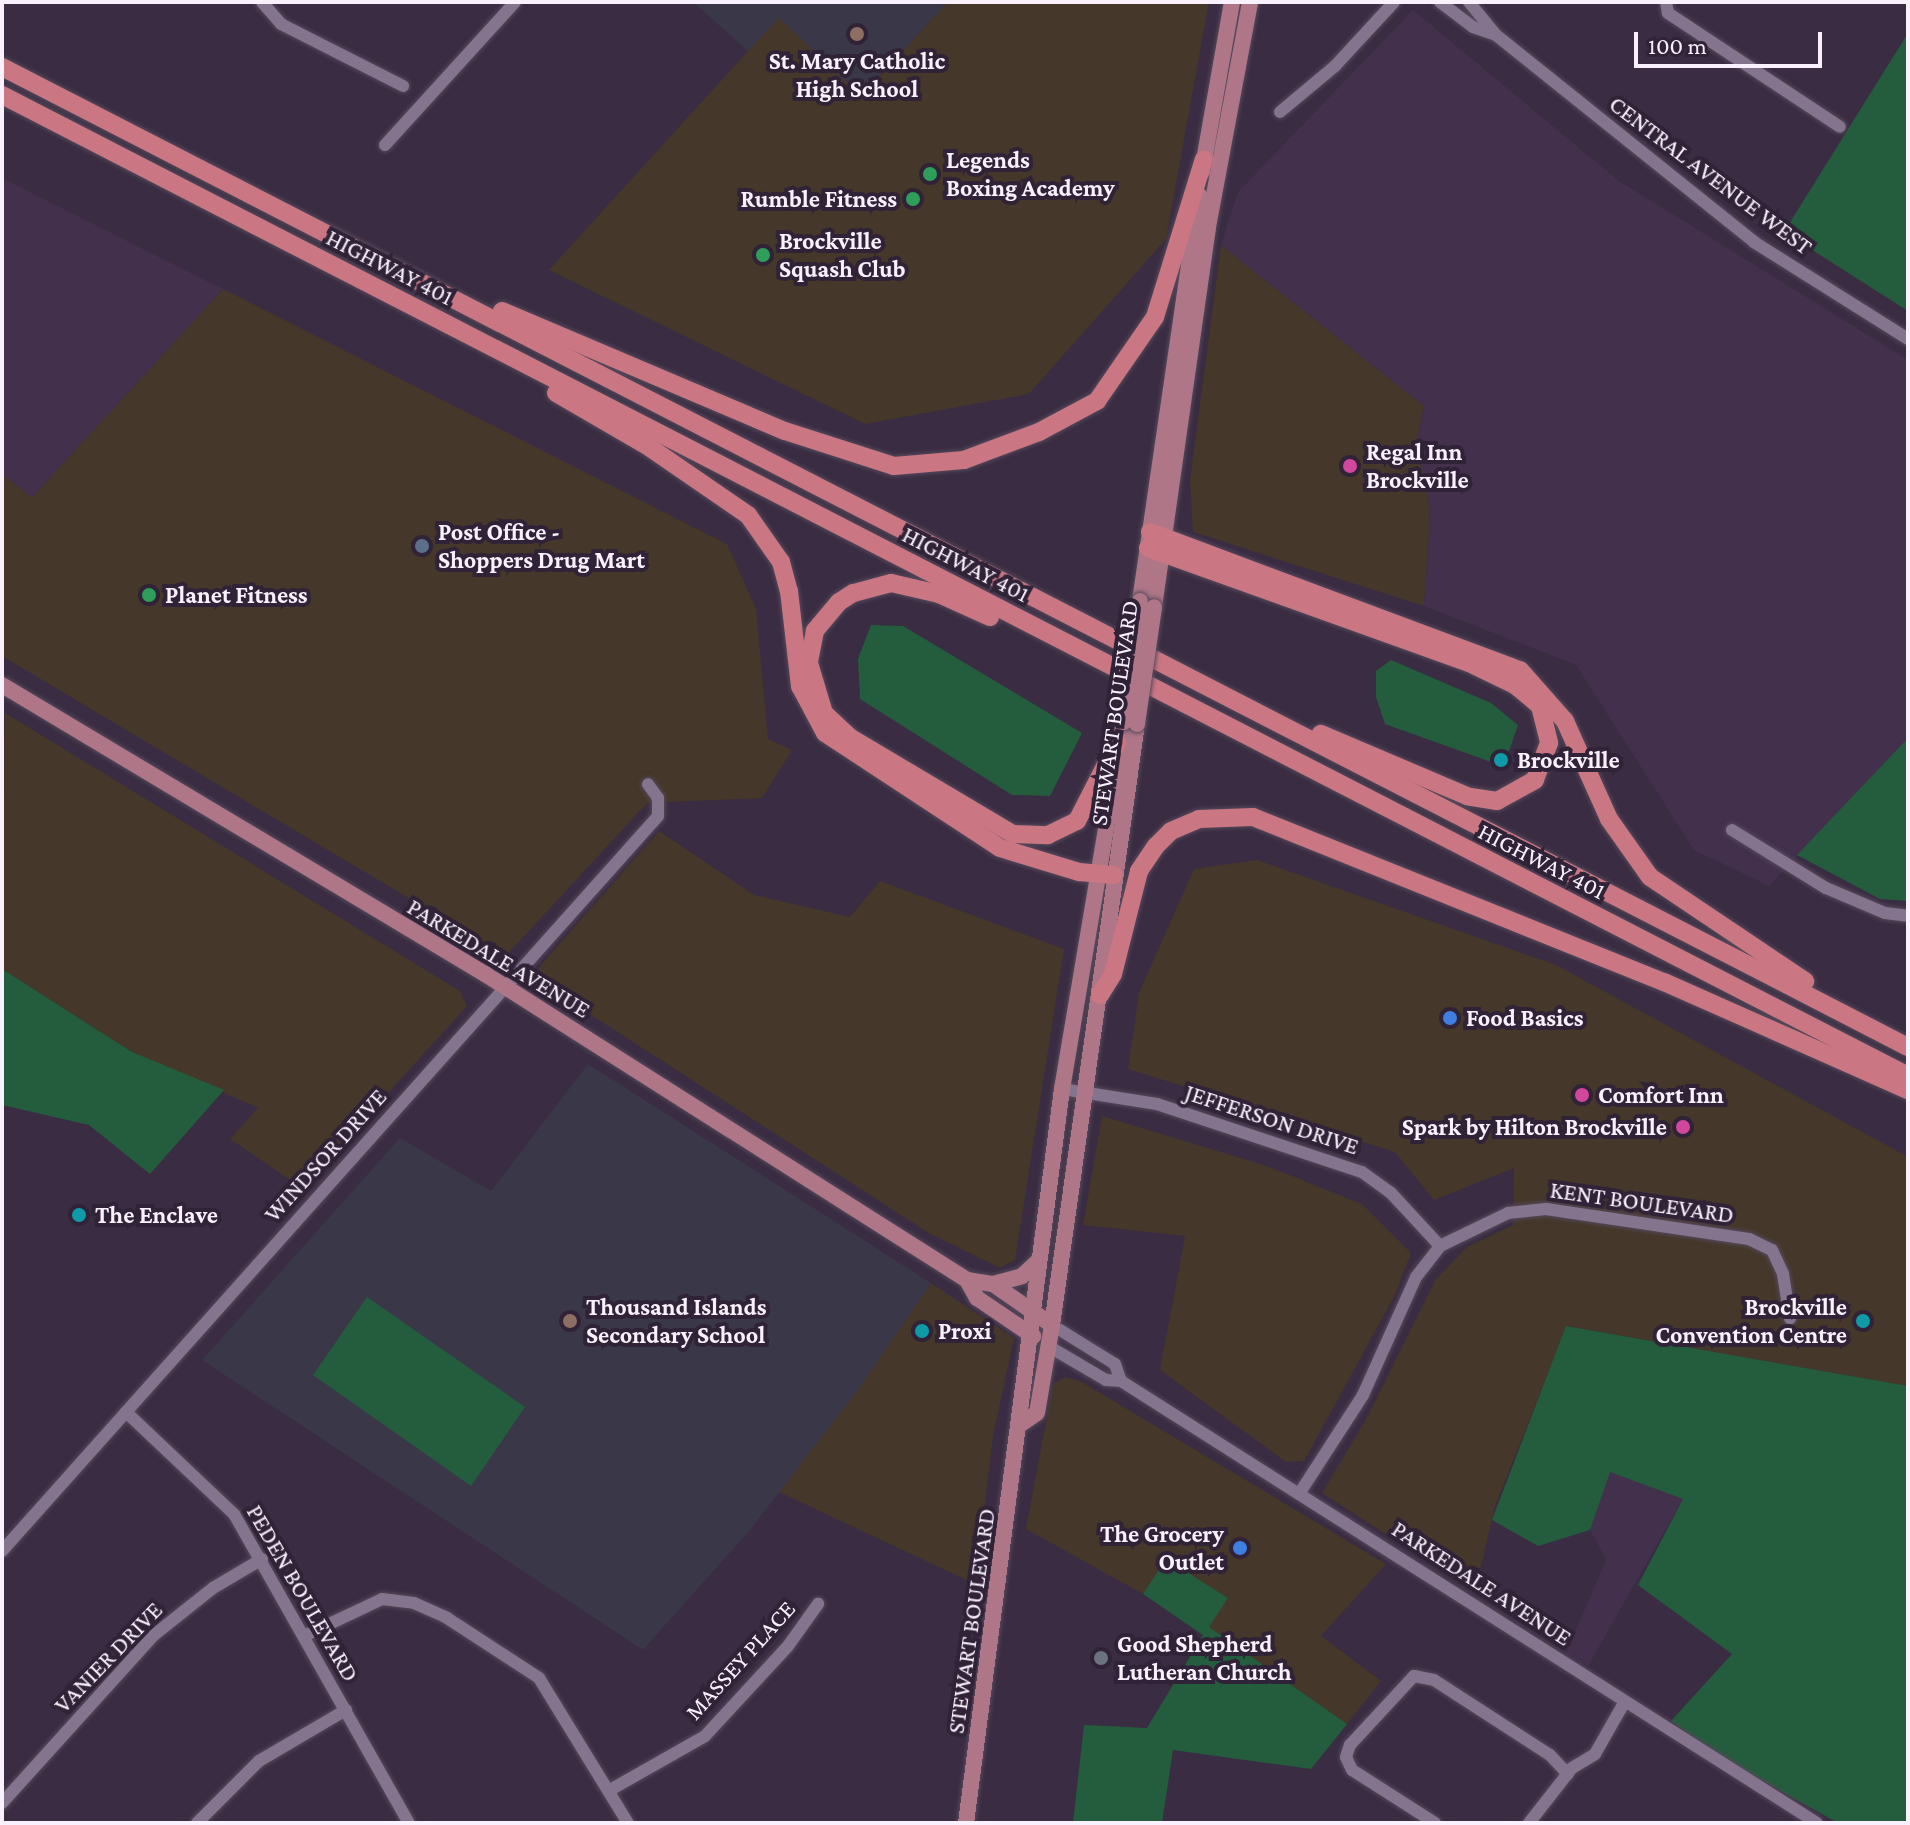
<!DOCTYPE html>
<style>
body{margin:0}
#map{position:relative;width:1910px;height:1825px;overflow:hidden;background:#3a2c42;font-family:"Crimson Pro",serif}
div>[style]{position:absolute}
[style*='--x']{left:calc(var(--x)*1px);top:calc(var(--y)*1px);width:calc(var(--w)*1px);rotate:calc(var(--a)*1deg)}
.commercial>*{inset:0;background:#453729}
.built>*{inset:0;background:#42304d}
.education>*{inset:0;background:#3a3748}
.green>*{inset:0;background:#245d3d}
.roads{filter:drop-shadow(0 0 2px #55495b) drop-shadow(0 0 2px #55495b)}
.minor>*{height:12px;margin:-6px;padding:0 6px;transform-origin:6px;border-radius:6px;background:#84748e}
.major>*{height:16px;margin:-8px;padding:0 8px;transform-origin:8px;border-radius:8px;background:#ae7687}
.highway>*{height:18px;margin:-9px;padding:0 9px;transform-origin:9px;border-radius:9px;background:#ca7783}
.bridges{filter:drop-shadow(0 0 2px #55495b) drop-shadow(0 0 2px #55495b)}
.major-bridge>*{height:16px;margin:-8px;padding:0 8px;transform-origin:8px;border-radius:8px;background:#ae7687}
.dots>*{width:22px;height:22px;translate:-50% -50%;box-sizing:border-box;border:4px solid #302237;border-radius:50%}
span{translate:-50% -50%;white-space:nowrap;text-align:center;line-height:1.15;-webkit-text-stroke:8px #302237;paint-order:stroke}
.poi-label{font-size:24px;color:#f9f1fd;font-weight:700}
.left{translate:0 -50%;text-align:left}
.right{translate:-100% -50%;text-align:right}
.street-label{font-size:24px;color:#f9f1fd}
.frame{position:absolute;inset:0;border:4px solid #f9f1fd;pointer-events:none}
.scale{position:absolute;left:1634px;top:32px;width:188px;height:36px;box-sizing:border-box;border:4px solid #f9f1fd;border-top:0;padding-left:10px;font-size:24px;line-height:28px;white-space:nowrap;color:#f9f1fd;-webkit-text-stroke:6px #302237;paint-order:stroke}
</style>
<div id="map">
<div class="commercial">
<i style="clip-path:polygon(948px 2px,1209px 2px,1166px 239px,1029px 394px,865px 424px,549px 270px,779px 17px,861px 96px)"></i>
<i style="clip-path:polygon(1221px 245px,1424px 406px,1415px 452px,1427px 479px,1430px 521px,1424px 606px,1193px 532px,1190px 480px)"></i>
<i style="clip-path:polygon(223px 289px,727px 544px,756px 609px,768px 739px,792px 750px,762px 798px,647px 803px,506px 956px,2px 656px,2px 474px,32px 497px)"></i>
<i style="clip-path:polygon(5px 713px,460px 991px,467px 1006px,302px 1188px,230px 1139px,258px 1108px,132px 1052px,2px 969px)"></i>
<i style="clip-path:polygon(659px 831px,754px 895px,850px 917px,880px 881px,1064px 949px,1015px 1260px,1000px 1268px,929px 1233px,540px 982px,539px 967px)"></i>
<i style="clip-path:polygon(1257px 860px,1556px 965px,1908px 1157px,1908px 1386px,1567px 1326px,1495px 1506px,1475px 1592px,1322px 1493px,1364px 1423px,1436px 1279px,1467px 1247px,1513px 1225px,1514px 1168px,1434px 1200px,1395px 1152px,1128px 1069px,1139px 993px,1194px 869px)"></i>
<i style="clip-path:polygon(1102px 1116px,1267px 1166px,1362px 1204px,1411px 1253px,1395px 1295px,1304px 1461px,1286px 1462px,1160px 1370px,1185px 1236px,1083px 1225px)"></i>
<i style="clip-path:polygon(931px 1283px,1014px 1338px,993px 1436px,975px 1584px,779px 1492px,857px 1391px)"></i>
<i style="clip-path:polygon(1065px 1377px,1080px 1381px,1386px 1564px,1321px 1636px,1381px 1681px,1347px 1724px,1208px 1627px,1228px 1598px,1167px 1560px,1143px 1594px,1026px 1529px,1053px 1384px)"></i>
</div>
<div class="built">
<i style="clip-path:polygon(1413px 10px,1619px 181px,1908px 360px,1908px 738px,1769px 886px,1694px 850px,1576px 665px,1424px 606px,1430px 521px,1427px 479px,1415px 452px,1424px 406px,1221px 245px,1238px 192px)"></i>
<i style="clip-path:polygon(2px 178px,223px 289px,32px 497px,2px 474px)"></i>
<i style="clip-path:polygon(1609px 1471px,1683px 1499px,1588px 1666px,1566px 1653px,1606px 1560px,1590px 1530px)"></i>
</div>
<div class="education">
<i style="clip-path:polygon(693px 2px,948px 2px,861px 96px,779px 18px,748px 51px)"></i>
<i style="clip-path:polygon(588px 1064px,931px 1283px,857px 1391px,750px 1530px,643px 1650px,202px 1360px,400px 1138px,491px 1191px)"></i>
</div>
<div class="green">
<i style="clip-path:polygon(1908px 33px,1908px 311px,1784px 232px)"></i>
<i style="clip-path:polygon(871px 625px,903px 626px,1082px 733px,1050px 796px,1012px 795px,860px 699px,858px 659px)"></i>
<i style="clip-path:polygon(1391px 660px,1491px 703px,1518px 725px,1509px 751px,1491px 762px,1385px 724px,1376px 697px,1376px 671px)"></i>
<i style="clip-path:polygon(1908px 738px,1908px 901px,1880px 899px,1797px 855px)"></i>
<i style="clip-path:polygon(2px 969px,132px 1052px,224px 1090px,150px 1174px,89px 1125px,2px 1105px)"></i>
<i style="clip-path:polygon(367px 1297px,525px 1407px,471px 1486px,313px 1375px)"></i>
<i style="clip-path:polygon(1566px 1326px,1908px 1386px,1908px 1823px,1838px 1823px,1720px 1757px,1671px 1721px,1732px 1654px,1638px 1585px,1683px 1499px,1610px 1472px,1590px 1530px,1538px 1546px,1492px 1520px)"></i>
<i style="clip-path:polygon(1166px 1559px,1228px 1598px,1209px 1627px,1347px 1724px,1311px 1769px,1173px 1750px,1162px 1823px,1073px 1823px,1084px 1725px,1147px 1728px,1203px 1635px,1143px 1594px)"></i>
</div>
<div class="roads">
<div class="minor">
<i style="--x:262;--y:2;--w:29;--a:49"></i>
<i style="--x:281;--y:24;--w:137;--a:26.9"></i>
<i style="--x:1440;--y:2;--w:41;--a:37.1"></i>
<i style="--x:1473;--y:27;--w:24;--a:19"></i>
<i style="--x:1496;--y:35;--w:331;--a:38.7"></i>
<i style="--x:1754;--y:242;--w:182;--a:32.2"></i>
<i style="--x:1469;--y:2;--w:43;--a:50.7"></i>
<i style="--x:1666;--y:2;--w:11;--a:80"></i>
<i style="--x:1668;--y:13;--w:206;--a:33.5"></i>
<i style="--x:1280;--y:112;--w:72;--a:-39.9"></i>
<i style="--x:1335;--y:66;--w:87;--a:-47.3"></i>
<i style="--x:385;--y:145;--w:193;--a:-47.7"></i>
<i style="--x:1732;--y:830;--w:110;--a:31.7"></i>
<i style="--x:1826;--y:888;--w:64;--a:23"></i>
<i style="--x:1885;--y:913;--w:23;--a:7"></i>
<i style="--x:1062;--y:1089;--w:96;--a:9"></i>
<i style="--x:1157;--y:1104;--w:216;--a:18.4"></i>
<i style="--x:1362;--y:1172;--w:36;--a:36"></i>
<i style="--x:1391;--y:1193;--w:72;--a:47.2"></i>
<i style="--x:1052;--y:1325;--w:74;--a:31.8"></i>
<i style="--x:1115;--y:1364;--w:18;--a:71"></i>
<i style="--x:1048;--y:1346;--w:67;--a:30.4"></i>
<i style="--x:1106;--y:1380;--w:15;--a:4"></i>
<i style="--x:1121;--y:1381;--w:824;--a:32.42"></i>
<i style="--x:126;--y:1412;--w:149;--a:43.4"></i>
<i style="--x:234;--y:1514;--w:355;--a:60.5"></i>
<i style="--x:1299;--y:1494;--w:118;--a:-57.1"></i>
<i style="--x:1363;--y:1395;--w:129;--a:-65.8"></i>
<i style="--x:1416;--y:1277;--w:39;--a:-52"></i>
<i style="--x:1440;--y:1246;--w:76;--a:-25.9"></i>
<i style="--x:1508;--y:1213;--w:38;--a:-6"></i>
<i style="--x:1546;--y:1209;--w:205;--a:8.4"></i>
<i style="--x:1749;--y:1239;--w:25;--a:26"></i>
<i style="--x:1772;--y:1250;--w:26;--a:65"></i>
<i style="--x:1783;--y:1274;--w:45;--a:81"></i>
<i style="--x:2;--y:1551;--w:985;--a:-48.25"></i>
<i style="--x:658;--y:816;--w:18;--a:-90"></i>
<i style="--x:658;--y:798;--w:17;--a:-126"></i>
<i style="--x:306;--y:1635;--w:84;--a:-25.3"></i>
<i style="--x:382;--y:1599;--w:32;--a:7"></i>
<i style="--x:414;--y:1603;--w:36;--a:24"></i>
<i style="--x:447;--y:1618;--w:110;--a:33.1"></i>
<i style="--x:539;--y:1678;--w:170;--a:58.5"></i>
<i style="--x:610;--y:1790;--w:109;--a:-29.6"></i>
<i style="--x:705;--y:1736;--w:122;--a:-47.3"></i>
<i style="--x:788;--y:1646;--w:52;--a:-54.5"></i>
<i style="--x:2;--y:1803;--w:227;--a:-47.9"></i>
<i style="--x:154;--y:1635;--w:75;--a:-38.5"></i>
<i style="--x:213;--y:1588;--w:57;--a:-30.6"></i>
<i style="--x:197;--y:1823;--w:88;--a:-45"></i>
<i style="--x:259;--y:1761;--w:101;--a:-30.4"></i>
<i style="--x:1435;--y:1823;--w:98;--a:-147.4"></i>
<i style="--x:1352;--y:1770;--w:14;--a:-115"></i>
<i style="--x:1346;--y:1757;--w:13;--a:-72"></i>
<i style="--x:1350;--y:1745;--w:94;--a:-47.2"></i>
<i style="--x:1414;--y:1676;--w:20;--a:11"></i>
<i style="--x:1434;--y:1680;--w:138;--a:32.9"></i>
<i style="--x:1550;--y:1755;--w:26;--a:47"></i>
<i style="--x:1529;--y:1823;--w:70;--a:-52"></i>
<i style="--x:1572;--y:1768;--w:27;--a:-31"></i>
<i style="--x:1595;--y:1754;--w:59;--a:-60.4"></i>
</div>
<div class="major">
<i style="--x:1202;--y:172;--w:173;--a:-80"></i>
<i style="--x:1140;--y:601;--w:410;--a:-81.7"></i>
<i style="--x:1154;--y:607;--w:384;--a:-81.9"></i>
<i style="--x:1208;--y:227;--w:229;--a:-79.4"></i>
<i style="--x:2;--y:685;--w:563;--a:30.89"></i>
<i style="--x:485;--y:974;--w:571;--a:32.41"></i>
<i style="--x:967;--y:1280;--w:26;--a:9"></i>
<i style="--x:993;--y:1284;--w:72;--a:34.8"></i>
<i style="--x:967;--y:1280;--w:21;--a:61"></i>
<i style="--x:977;--y:1298;--w:68;--a:34.2"></i>
<i style="--x:993;--y:1284;--w:30;--a:-15"></i>
<i style="--x:1022;--y:1276;--w:22;--a:-43"></i>
<i style="--x:1021;--y:1424;--w:19;--a:-35"></i>
<i style="--x:1037;--y:1413;--w:89;--a:-80.3"></i>
<i style="--x:1052;--y:1325;--w:607;--a:-81.95"></i>
<i style="--x:966;--y:1823;--w:740;--a:-82.55"></i>
<i style="--x:1062;--y:1089;--w:372;--a:-80.4"></i>
</div>
<div class="highway">
<i style="--x:2;--y:67;--w:2143;--a:27.21"></i>
<i style="--x:2;--y:95;--w:2144;--a:27.23"></i>
<i style="--x:502;--y:311;--w:307;--a:23"></i>
<i style="--x:785;--y:431;--w:114;--a:17.8"></i>
<i style="--x:894;--y:466;--w:70;--a:-4.9"></i>
<i style="--x:964;--y:460;--w:80;--a:-20.5"></i>
<i style="--x:1039;--y:432;--w:66;--a:-28.1"></i>
<i style="--x:1097;--y:401;--w:102;--a:-55.4"></i>
<i style="--x:1155;--y:317;--w:165;--a:-72.8"></i>
<i style="--x:556;--y:393;--w:108;--a:30.1"></i>
<i style="--x:649;--y:447;--w:120;--a:34.5"></i>
<i style="--x:748;--y:515;--w:57;--a:54.9"></i>
<i style="--x:781;--y:562;--w:30;--a:75"></i>
<i style="--x:789;--y:591;--w:96;--a:83.4"></i>
<i style="--x:800;--y:686;--w:53;--a:62"></i>
<i style="--x:825;--y:733;--w:209;--a:33.3"></i>
<i style="--x:1000;--y:848;--w:83;--a:16.9"></i>
<i style="--x:1079;--y:872;--w:35;--a:5"></i>
<i style="--x:1150;--y:532;--w:395;--a:20.5"></i>
<i style="--x:1520;--y:670;--w:68;--a:48.6"></i>
<i style="--x:1565;--y:721;--w:107;--a:65.8"></i>
<i style="--x:1609;--y:819;--w:71;--a:54.7"></i>
<i style="--x:1650;--y:877;--w:187;--a:33.9"></i>
<i style="--x:1148;--y:548;--w:341;--a:19.7"></i>
<i style="--x:1469;--y:663;--w:51;--a:25.6"></i>
<i style="--x:1515;--y:685;--w:33;--a:40"></i>
<i style="--x:1540;--y:706;--w:38;--a:76"></i>
<i style="--x:1549;--y:743;--w:40;--a:111"></i>
<i style="--x:1535;--y:780;--w:43;--a:151.1"></i>
<i style="--x:1497;--y:801;--w:30;--a:-171"></i>
<i style="--x:1467;--y:796;--w:159;--a:-157"></i>
<i style="--x:990;--y:617;--w:56;--a:-155.7"></i>
<i style="--x:939;--y:594;--w:49;--a:-167.1"></i>
<i style="--x:891;--y:583;--w:39;--a:165"></i>
<i style="--x:853;--y:593;--w:17;--a:147"></i>
<i style="--x:839;--y:602;--w:38;--a:130"></i>
<i style="--x:815;--y:631;--w:33;--a:101"></i>
<i style="--x:809;--y:663;--w:52;--a:73.3"></i>
<i style="--x:824;--y:713;--w:37;--a:43"></i>
<i style="--x:851;--y:738;--w:188;--a:30.7"></i>
<i style="--x:1013;--y:834;--w:35;--a:2"></i>
<i style="--x:1048;--y:835;--w:32;--a:-26"></i>
<i style="--x:1077;--y:821;--w:88;--a:-62.9"></i>
<i style="--x:1100;--y:995;--w:25;--a:-58"></i>
<i style="--x:1113;--y:974;--w:106;--a:-75.8"></i>
<i style="--x:1139;--y:871;--w:30;--a:-56"></i>
<i style="--x:1156;--y:846;--w:21;--a:-45"></i>
<i style="--x:1171;--y:831;--w:30;--a:-23"></i>
<i style="--x:1199;--y:819;--w:54;--a:-2.1"></i>
<i style="--x:1253;--y:817;--w:443;--a:21.9"></i>
<i style="--x:1664;--y:982;--w:267;--a:23.9"></i>
</div>
</div>
<div class="bridges">
<div class="major-bridge">
<i style="--x:1124;--y:722;--w:122;--a:-82.5"></i>
<i style="--x:1137;--y:724;--w:118;--a:-81.7"></i>
</div>
</div>
<div class="dots">
<i style="left:857px;top:34px;background:#8d6e63"></i>
<i style="left:930px;top:174px;background:#2e9e5b"></i>
<i style="left:913px;top:199px;background:#2e9e5b"></i>
<i style="left:763px;top:255px;background:#2e9e5b"></i>
<i style="left:1350px;top:466px;background:#d1479c"></i>
<i style="left:422px;top:546px;background:#5c6f8a"></i>
<i style="left:149px;top:595px;background:#2e9e5b"></i>
<i style="left:1501px;top:760px;background:#0f9aa8"></i>
<i style="left:1450px;top:1018px;background:#3f7fe0"></i>
<i style="left:1582px;top:1095px;background:#d1479c"></i>
<i style="left:1683px;top:1127px;background:#d1479c"></i>
<i style="left:79px;top:1215px;background:#0f9aa8"></i>
<i style="left:570px;top:1321px;background:#8d6e63"></i>
<i style="left:1863px;top:1321px;background:#0f9aa8"></i>
<i style="left:922px;top:1331px;background:#0f9aa8"></i>
<i style="left:1240px;top:1548px;background:#3f7fe0"></i>
<i style="left:1101px;top:1658px;background:#6b7280"></i>
</div>
<div class="poi-label">
<span style="left:857px;top:75px">St. Mary Catholic<br>High School</span>
<span class="left" style="left:946px;top:174px">Legends<br>Boxing Academy</span>
<span class="right" style="left:897px;top:199px">Rumble Fitness</span>
<span class="left" style="left:779px;top:255px">Brockville<br>Squash Club</span>
<span class="left" style="left:1366px;top:466px">Regal Inn<br>Brockville</span>
<span class="left" style="left:438px;top:546px">Post Office -<br>Shoppers Drug Mart</span>
<span class="left" style="left:165px;top:595px">Planet Fitness</span>
<span class="left" style="left:1517px;top:760px">Brockville</span>
<span class="left" style="left:1466px;top:1018px">Food Basics</span>
<span class="left" style="left:1598px;top:1095px">Comfort Inn</span>
<span class="right" style="left:1667px;top:1127px">Spark by Hilton Brockville</span>
<span class="left" style="left:95px;top:1215px">The Enclave</span>
<span class="left" style="left:586px;top:1321px">Thousand Islands<br>Secondary School</span>
<span class="right" style="left:1847px;top:1321px">Brockville<br>Convention Centre</span>
<span class="left" style="left:938px;top:1331px">Proxi</span>
<span class="right" style="left:1224px;top:1548px">The Grocery<br>Outlet</span>
<span class="left" style="left:1117px;top:1658px">Good Shepherd<br>Lutheran Church</span>
</div>
<div class="street-label">
<span style="left:1711px;top:175px;rotate:37deg">CENTRAL AVENUE WEST</span>
<span style="left:390px;top:267px;rotate:27deg">HIGHWAY 401</span>
<span style="left:966px;top:564px;rotate:27deg">HIGHWAY 401</span>
<span style="left:1114px;top:713px;rotate:-82deg">STEWART BOULEVARD</span>
<span style="left:1542px;top:861px;rotate:27deg">HIGHWAY 401</span>
<span style="left:499px;top:958px;rotate:31deg">PARKEDALE AVENUE</span>
<span style="left:1272px;top:1119px;rotate:18deg">JEFFERSON DRIVE</span>
<span style="left:325px;top:1155px;rotate:-48deg">WINDSOR DRIVE</span>
<span style="left:1642px;top:1202px;rotate:8deg">KENT BOULEVARD</span>
<span style="left:1482px;top:1583px;rotate:33deg">PARKEDALE AVENUE</span>
<span style="left:303px;top:1593px;rotate:60deg">PEDEN BOULEVARD</span>
<span style="left:971px;top:1621px;rotate:-82deg">STEWART BOULEVARD</span>
<span style="left:108px;top:1657px;rotate:-46deg">VANIER DRIVE</span>
<span style="left:740px;top:1660px;rotate:-48deg">MASSEY PLACE</span>
</div>
<div class="frame"></div>
<div class="scale">100 m</div>
</div>
